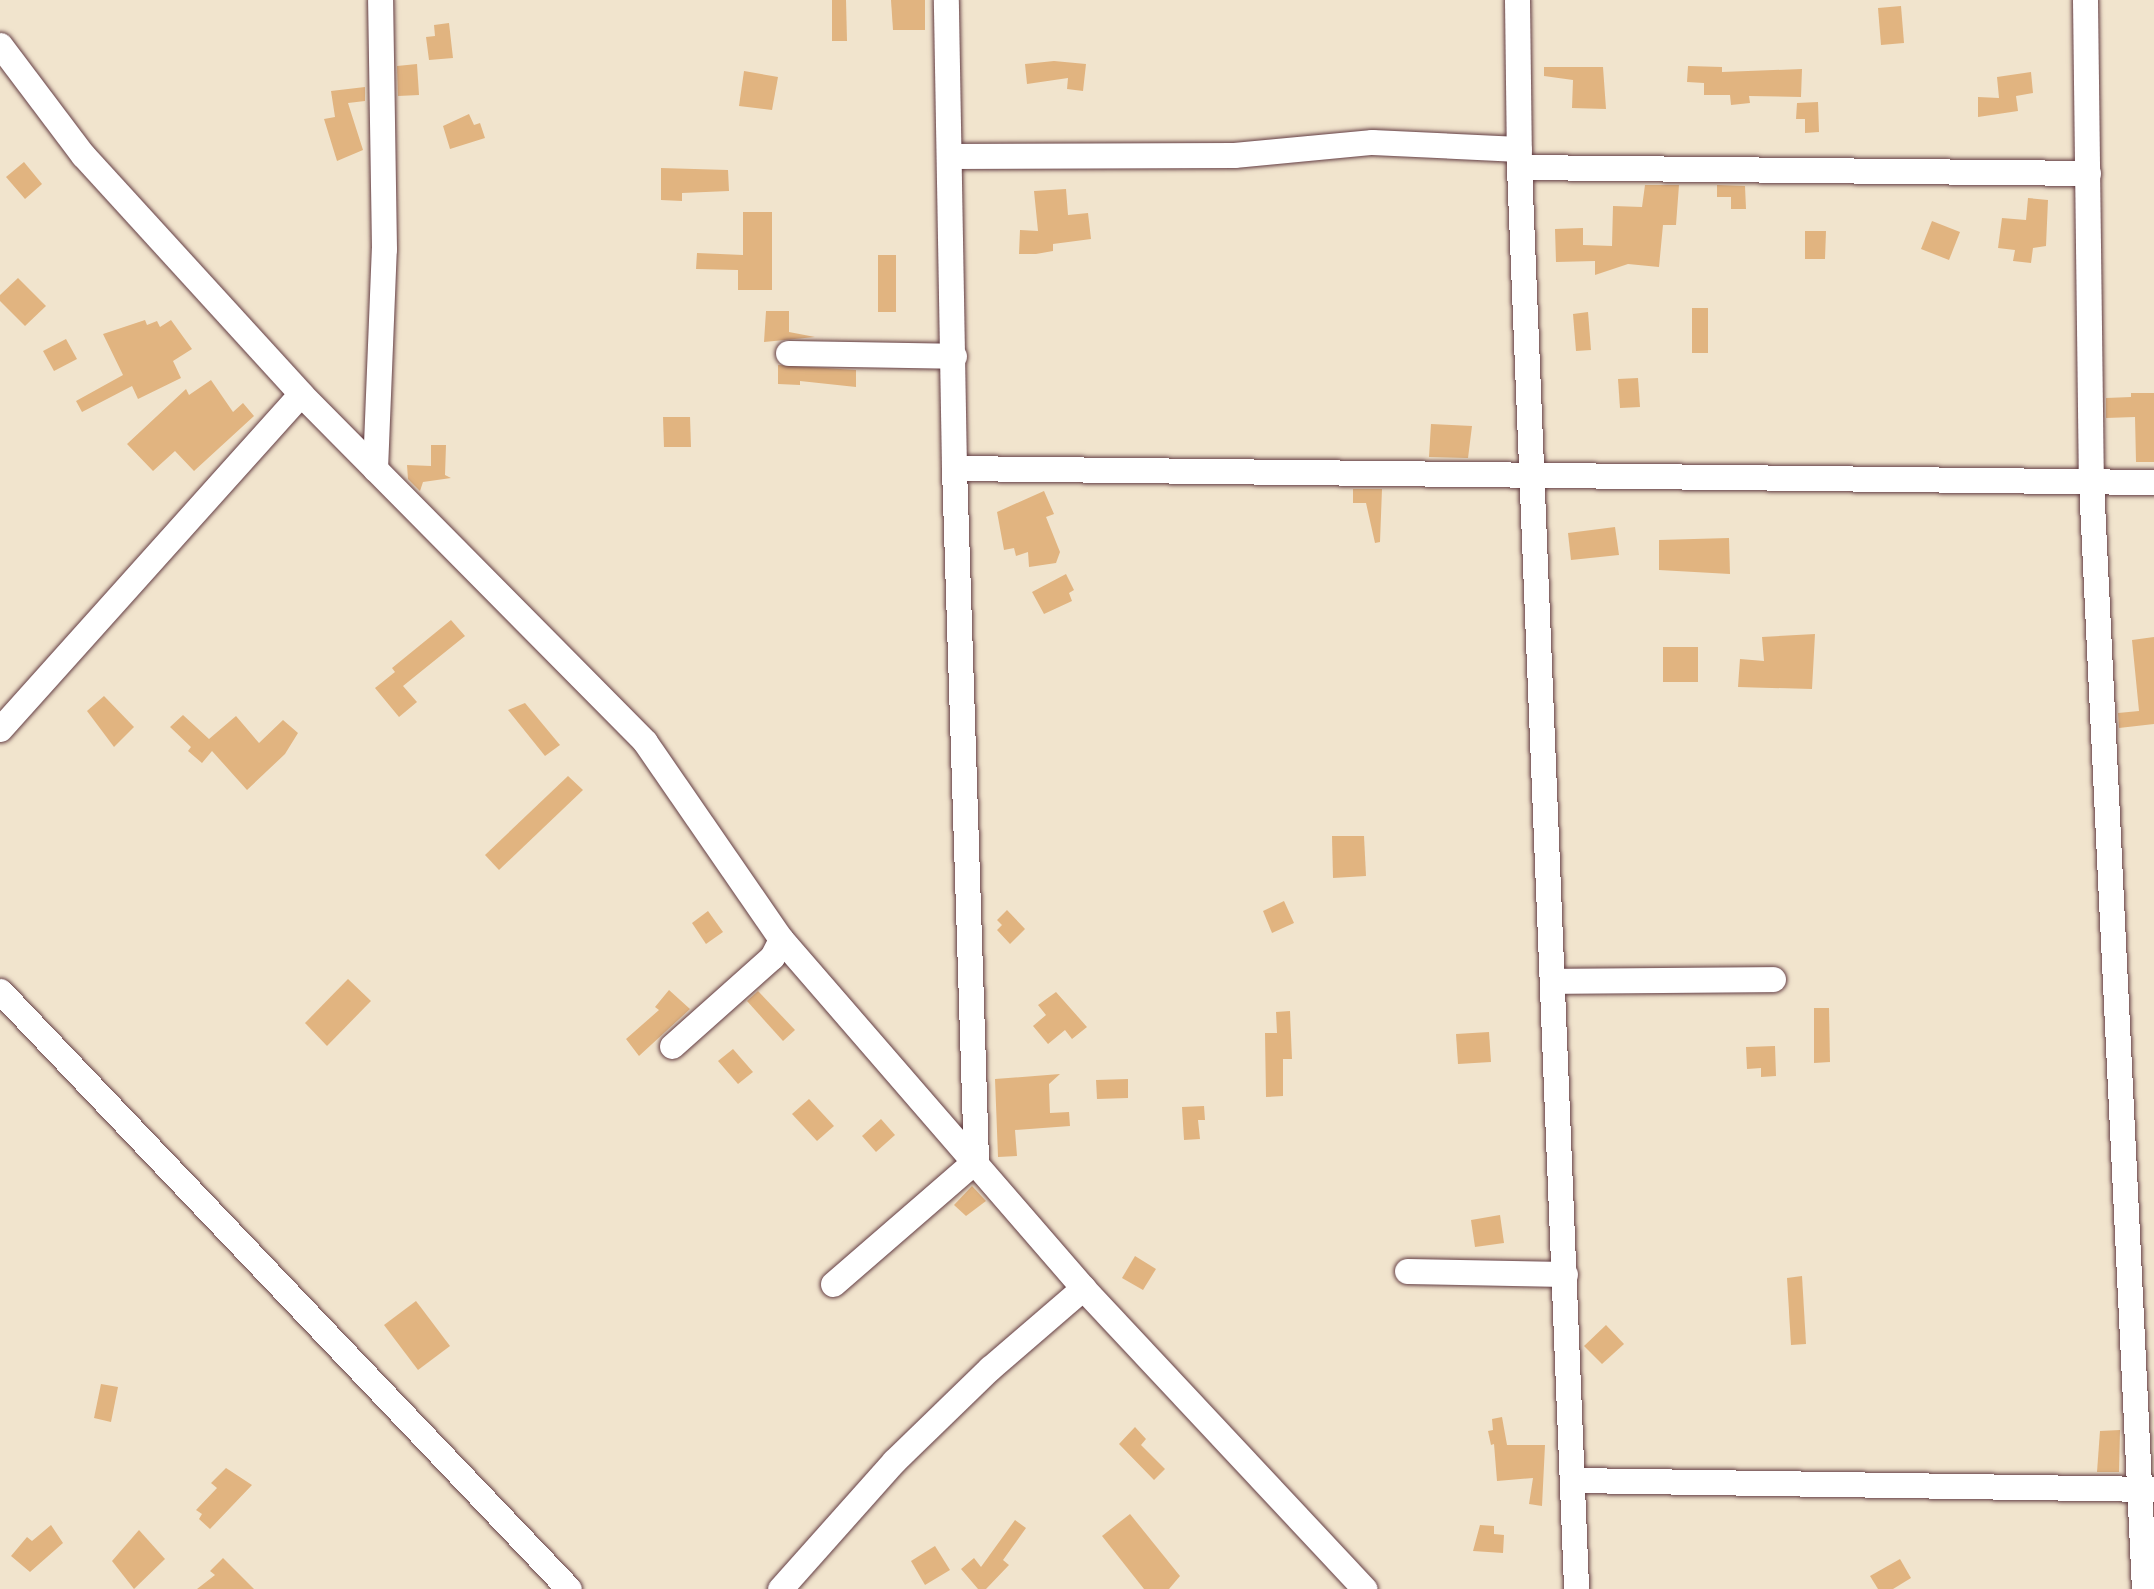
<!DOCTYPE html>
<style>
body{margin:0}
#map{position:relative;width:2154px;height:1589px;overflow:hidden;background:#f1e4cd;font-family:Delius,sans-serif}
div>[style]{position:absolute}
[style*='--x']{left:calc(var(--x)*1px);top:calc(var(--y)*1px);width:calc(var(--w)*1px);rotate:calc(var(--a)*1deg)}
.building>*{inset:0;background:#e1b480}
.roads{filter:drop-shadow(0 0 2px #633d43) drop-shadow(0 0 2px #633d43)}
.minor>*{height:25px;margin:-12.5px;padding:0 12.5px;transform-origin:12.5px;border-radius:12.5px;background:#fff}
span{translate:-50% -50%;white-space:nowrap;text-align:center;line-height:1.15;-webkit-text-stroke:8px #f6f6f2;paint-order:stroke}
</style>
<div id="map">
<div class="building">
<i style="clip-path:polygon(832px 0,846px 0,847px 41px,832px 41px)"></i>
<i style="clip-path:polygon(891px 0,925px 0,925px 30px,893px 30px)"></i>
<i style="clip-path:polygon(1901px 6px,1904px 43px,1881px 45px,1878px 8px)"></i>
<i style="clip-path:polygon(449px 23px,453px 58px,429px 60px,426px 37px,435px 36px,434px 25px)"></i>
<i style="clip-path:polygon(1054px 61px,1086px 64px,1083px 91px,1067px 89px,1068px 78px,1027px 84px,1025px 64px)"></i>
<i style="clip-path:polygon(417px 64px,419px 95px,398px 96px,397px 66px)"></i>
<i style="clip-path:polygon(1688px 66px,1722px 67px,1722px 72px,1802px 69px,1801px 97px,1749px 96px,1750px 103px,1731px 105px,1730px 95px,1704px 95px,1704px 83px,1687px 82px)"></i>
<i style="clip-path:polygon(1544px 67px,1603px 67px,1606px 109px,1572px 108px,1573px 80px,1544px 76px)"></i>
<i style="clip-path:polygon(744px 71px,778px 77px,772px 110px,739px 106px)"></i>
<i style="clip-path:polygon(2031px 72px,2033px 93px,2016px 96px,2018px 111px,1978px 117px,1978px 97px,1999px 98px,1997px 77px)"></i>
<i style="clip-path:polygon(365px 87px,365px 101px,348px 103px,363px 150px,337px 161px,324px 119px,335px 117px,331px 91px)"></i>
<i style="clip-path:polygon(1818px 102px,1819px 132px,1805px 133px,1805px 119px,1796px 119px,1797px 103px)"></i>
<i style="clip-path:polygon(469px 114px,474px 125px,480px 123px,485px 138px,450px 149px,443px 126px)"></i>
<i style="clip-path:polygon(24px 162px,42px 184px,25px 199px,6px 177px)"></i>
<i style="clip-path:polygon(661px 168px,728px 170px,729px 191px,682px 193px,682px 201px,661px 200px)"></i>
<i style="clip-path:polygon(1645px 185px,1679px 185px,1676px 225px,1663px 225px,1659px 267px,1628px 264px,1595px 275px,1595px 261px,1556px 262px,1555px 229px,1583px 228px,1583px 245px,1612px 246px,1613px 206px,1642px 207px)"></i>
<i style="clip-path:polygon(1717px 185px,1745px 186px,1746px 209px,1731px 209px,1731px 197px,1717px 197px)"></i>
<i style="clip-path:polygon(1066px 189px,1068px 215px,1088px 213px,1091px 239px,1053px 244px,1053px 251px,1036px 254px,1019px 254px,1020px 230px,1038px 231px,1034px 191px)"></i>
<i style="clip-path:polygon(2028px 198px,2048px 200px,2046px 246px,2033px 248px,2031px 263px,2013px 261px,2015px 250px,1998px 248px,2002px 218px,2026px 220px)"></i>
<i style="clip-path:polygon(743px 212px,772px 212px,772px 290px,738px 290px,738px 270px,696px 269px,697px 253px,743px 255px)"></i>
<i style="clip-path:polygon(1932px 221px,1960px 232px,1949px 260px,1921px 249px)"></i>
<i style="clip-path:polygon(1805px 231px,1826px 231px,1825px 259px,1805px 259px)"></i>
<i style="clip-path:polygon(878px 255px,896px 255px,896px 312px,878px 312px)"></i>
<i style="clip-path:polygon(18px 278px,46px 306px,25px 326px,0 301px,0 295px)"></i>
<i style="clip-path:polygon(1692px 308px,1708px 308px,1708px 353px,1692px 353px)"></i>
<i style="clip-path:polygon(766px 311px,789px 311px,789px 332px,815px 337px,764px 342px)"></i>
<i style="clip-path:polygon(1588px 312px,1591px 350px,1576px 351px,1573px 314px)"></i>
<i style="clip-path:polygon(145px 320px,147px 325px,157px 321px,160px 327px,171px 320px,184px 338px,192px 349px,173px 361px,181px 378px,138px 399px,132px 386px,82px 412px,76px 401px,123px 375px,103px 334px)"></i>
<i style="clip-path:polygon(66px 339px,77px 359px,54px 371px,43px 351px)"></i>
<i style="clip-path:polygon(778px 365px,856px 370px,856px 387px,800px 381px,800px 385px,778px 384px)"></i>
<i style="clip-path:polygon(1638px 378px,1640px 407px,1620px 408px,1618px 379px)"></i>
<i style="clip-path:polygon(211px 380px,233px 412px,243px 403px,254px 416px,194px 471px,175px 451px,153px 471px,127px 444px,186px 389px,189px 395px)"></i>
<i style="clip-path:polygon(2131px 393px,2154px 393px,2154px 462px,2136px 462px,2135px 417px,2106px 418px,2106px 398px,2131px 397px)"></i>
<i style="clip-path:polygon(663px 417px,690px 417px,691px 447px,664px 447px)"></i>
<i style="clip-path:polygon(1431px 424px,1472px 426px,1468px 458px,1429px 457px)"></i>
<i style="clip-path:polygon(431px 445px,446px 445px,445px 475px,451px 478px,423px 482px,420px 491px,408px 479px,407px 465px,431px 466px)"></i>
<i style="clip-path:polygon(1353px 489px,1382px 489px,1380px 542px,1375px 543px,1366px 503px,1353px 503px)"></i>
<i style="clip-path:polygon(1044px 491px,1054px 514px,1046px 517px,1060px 552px,1056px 563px,1029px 567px,1028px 552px,1016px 556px,1014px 548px,1004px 550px,997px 512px)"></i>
<i style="clip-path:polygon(1615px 527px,1619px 555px,1571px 560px,1568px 533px)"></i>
<i style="clip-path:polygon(1729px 538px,1730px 574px,1659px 570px,1659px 540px)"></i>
<i style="clip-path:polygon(1066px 574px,1074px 590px,1069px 593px,1072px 601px,1044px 614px,1032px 592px)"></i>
<i style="clip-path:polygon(451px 620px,465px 636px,403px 686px,417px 702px,399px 717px,375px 688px,395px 672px,392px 668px)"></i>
<i style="clip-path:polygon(1815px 634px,1812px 689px,1738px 687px,1740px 659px,1764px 661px,1762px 637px)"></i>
<i style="clip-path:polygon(2154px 637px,2154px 724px,2119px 728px,2118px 713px,2139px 711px,2132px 640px)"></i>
<i style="clip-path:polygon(1663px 647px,1698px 647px,1698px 682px,1663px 682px)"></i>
<i style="clip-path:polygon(104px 696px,134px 727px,114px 747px,87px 711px)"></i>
<i style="clip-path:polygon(525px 703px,560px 745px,545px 756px,508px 710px)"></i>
<i style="clip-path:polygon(183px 715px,209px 739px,236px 716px,259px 743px,283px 720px,298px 733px,285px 754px,247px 790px,212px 751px,202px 763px,188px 751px,191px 747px,170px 727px)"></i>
<i style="clip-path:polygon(568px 776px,583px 790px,499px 870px,485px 855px)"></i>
<i style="clip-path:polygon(1332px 836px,1364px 836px,1366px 876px,1333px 878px)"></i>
<i style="clip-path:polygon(1284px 901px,1294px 923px,1272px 933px,1263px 911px)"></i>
<i style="clip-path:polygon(1007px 910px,1025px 929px,1010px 944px,997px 930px,1002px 925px,997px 920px)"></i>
<i style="clip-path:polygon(708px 911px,723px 932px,706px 944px,692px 923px)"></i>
<i style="clip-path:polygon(348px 979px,371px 1001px,327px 1046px,305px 1023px)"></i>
<i style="clip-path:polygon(669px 990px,690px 1009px,639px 1056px,626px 1039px,659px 1010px,655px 1007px)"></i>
<i style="clip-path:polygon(758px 991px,795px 1030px,783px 1041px,747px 1001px)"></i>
<i style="clip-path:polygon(1056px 992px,1087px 1027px,1072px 1039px,1065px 1030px,1048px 1044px,1033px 1026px,1046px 1015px,1038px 1005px)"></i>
<i style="clip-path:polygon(1814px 1008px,1829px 1008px,1830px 1062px,1814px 1063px)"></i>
<i style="clip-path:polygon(1290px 1011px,1292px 1059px,1283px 1059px,1283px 1096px,1266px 1097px,1265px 1033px,1277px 1033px,1276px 1012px)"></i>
<i style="clip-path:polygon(1489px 1032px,1491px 1062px,1458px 1064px,1456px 1034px)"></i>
<i style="clip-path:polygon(1775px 1046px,1776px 1076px,1761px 1077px,1761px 1068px,1747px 1069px,1746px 1047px)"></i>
<i style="clip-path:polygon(733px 1049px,753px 1072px,738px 1084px,718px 1061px)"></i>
<i style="clip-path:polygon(1060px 1074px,1049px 1084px,1050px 1113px,1069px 1112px,1070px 1126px,1015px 1130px,1017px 1156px,998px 1157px,995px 1079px)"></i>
<i style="clip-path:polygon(1128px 1079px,1128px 1098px,1097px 1099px,1096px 1080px)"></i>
<i style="clip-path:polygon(809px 1099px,834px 1126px,817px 1141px,792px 1114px)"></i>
<i style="clip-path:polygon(1204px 1106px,1205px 1120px,1198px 1120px,1200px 1139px,1184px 1140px,1182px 1107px)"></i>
<i style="clip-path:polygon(881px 1119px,895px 1135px,876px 1152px,862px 1136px)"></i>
<i style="clip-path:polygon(972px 1186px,986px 1201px,966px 1216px,954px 1205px)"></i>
<i style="clip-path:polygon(1500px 1215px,1504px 1243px,1475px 1247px,1471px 1220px)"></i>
<i style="clip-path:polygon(1135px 1256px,1156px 1269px,1143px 1290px,1122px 1278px)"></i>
<i style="clip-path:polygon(1802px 1276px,1806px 1344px,1791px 1345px,1787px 1278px)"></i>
<i style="clip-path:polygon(416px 1301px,450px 1346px,418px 1370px,384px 1325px)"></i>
<i style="clip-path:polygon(1606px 1325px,1624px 1344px,1602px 1364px,1584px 1346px)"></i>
<i style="clip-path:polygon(101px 1384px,118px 1387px,111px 1422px,94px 1418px)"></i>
<i style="clip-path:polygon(1502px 1417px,1507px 1445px,1545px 1445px,1542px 1506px,1529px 1504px,1533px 1478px,1497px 1481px,1494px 1444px,1491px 1445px,1488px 1431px,1493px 1430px,1492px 1419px)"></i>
<i style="clip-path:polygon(1135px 1427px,1146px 1439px,1141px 1445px,1165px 1469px,1154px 1480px,1119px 1444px)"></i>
<i style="clip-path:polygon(2120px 1430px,2119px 1472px,2097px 1472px,2100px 1431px)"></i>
<i style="clip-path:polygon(226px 1468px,252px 1485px,210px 1529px,199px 1519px,202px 1514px,196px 1510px,217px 1488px,211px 1483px)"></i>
<i style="clip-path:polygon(1130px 1514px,1180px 1576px,1169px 1589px,1144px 1589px,1102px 1536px)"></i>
<i style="clip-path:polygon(1015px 1520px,1026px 1528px,1003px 1560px,1009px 1565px,986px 1589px,978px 1589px,961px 1569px,974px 1558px,981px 1567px)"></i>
<i style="clip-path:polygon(51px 1525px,63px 1543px,30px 1572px,11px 1556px,27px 1537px,32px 1541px)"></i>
<i style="clip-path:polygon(1480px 1525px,1494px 1526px,1494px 1534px,1504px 1535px,1503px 1553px,1473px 1551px)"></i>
<i style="clip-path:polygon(139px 1530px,165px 1559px,134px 1589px,112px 1561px)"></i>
<i style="clip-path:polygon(935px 1546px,950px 1570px,925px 1585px,911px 1561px)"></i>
<i style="clip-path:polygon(223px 1558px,254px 1589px,197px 1589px,215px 1575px,210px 1571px)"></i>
<i style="clip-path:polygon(1900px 1559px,1911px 1578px,1893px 1589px,1878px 1589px,1870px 1576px)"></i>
</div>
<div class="roads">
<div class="minor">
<i style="--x:1517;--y:0;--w:167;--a:89.3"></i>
<i style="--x:1519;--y:167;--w:1423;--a:87.7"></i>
<i style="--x:2085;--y:0;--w:482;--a:89.3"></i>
<i style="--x:2091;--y:482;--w:1108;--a:87.26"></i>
<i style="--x:0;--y:45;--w:138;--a:53"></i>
<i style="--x:83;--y:155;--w:323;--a:47.6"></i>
<i style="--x:301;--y:394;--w:489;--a:45.3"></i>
<i style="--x:645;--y:742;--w:239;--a:55.4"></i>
<i style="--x:781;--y:939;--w:462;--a:49.1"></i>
<i style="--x:1083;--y:1288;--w:412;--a:46.9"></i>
<i style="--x:949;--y:156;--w:285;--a:-0.2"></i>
<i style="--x:1234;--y:155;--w:139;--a:-5.4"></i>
<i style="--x:1372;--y:142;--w:147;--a:2.7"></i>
<i style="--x:1519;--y:167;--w:569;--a:0.6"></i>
<i style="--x:788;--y:353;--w:166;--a:1"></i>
<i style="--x:954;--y:468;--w:1200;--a:0.67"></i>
<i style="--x:375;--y:469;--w:220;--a:-87.7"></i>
<i style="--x:384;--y:249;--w:249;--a:-90.9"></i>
<i style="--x:0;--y:729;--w:450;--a:-48.1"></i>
<i style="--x:1552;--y:981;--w:221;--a:-0.5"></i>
<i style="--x:0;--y:991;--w:825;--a:46.42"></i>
<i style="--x:672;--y:1046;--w:134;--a:-41.7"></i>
<i style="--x:772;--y:957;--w:20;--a:-63"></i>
<i style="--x:1407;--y:1271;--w:158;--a:1.1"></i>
<i style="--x:833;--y:1284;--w:189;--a:-40.9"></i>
<i style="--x:976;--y:1160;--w:692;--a:-91.82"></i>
<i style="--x:954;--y:468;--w:468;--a:-91"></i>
<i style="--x:1574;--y:1480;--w:580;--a:0.89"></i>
<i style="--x:780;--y:1589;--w:171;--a:-48.3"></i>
<i style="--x:894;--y:1461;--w:134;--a:-44.1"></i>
<i style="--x:990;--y:1368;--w:123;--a:-40.7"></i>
</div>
</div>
</div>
